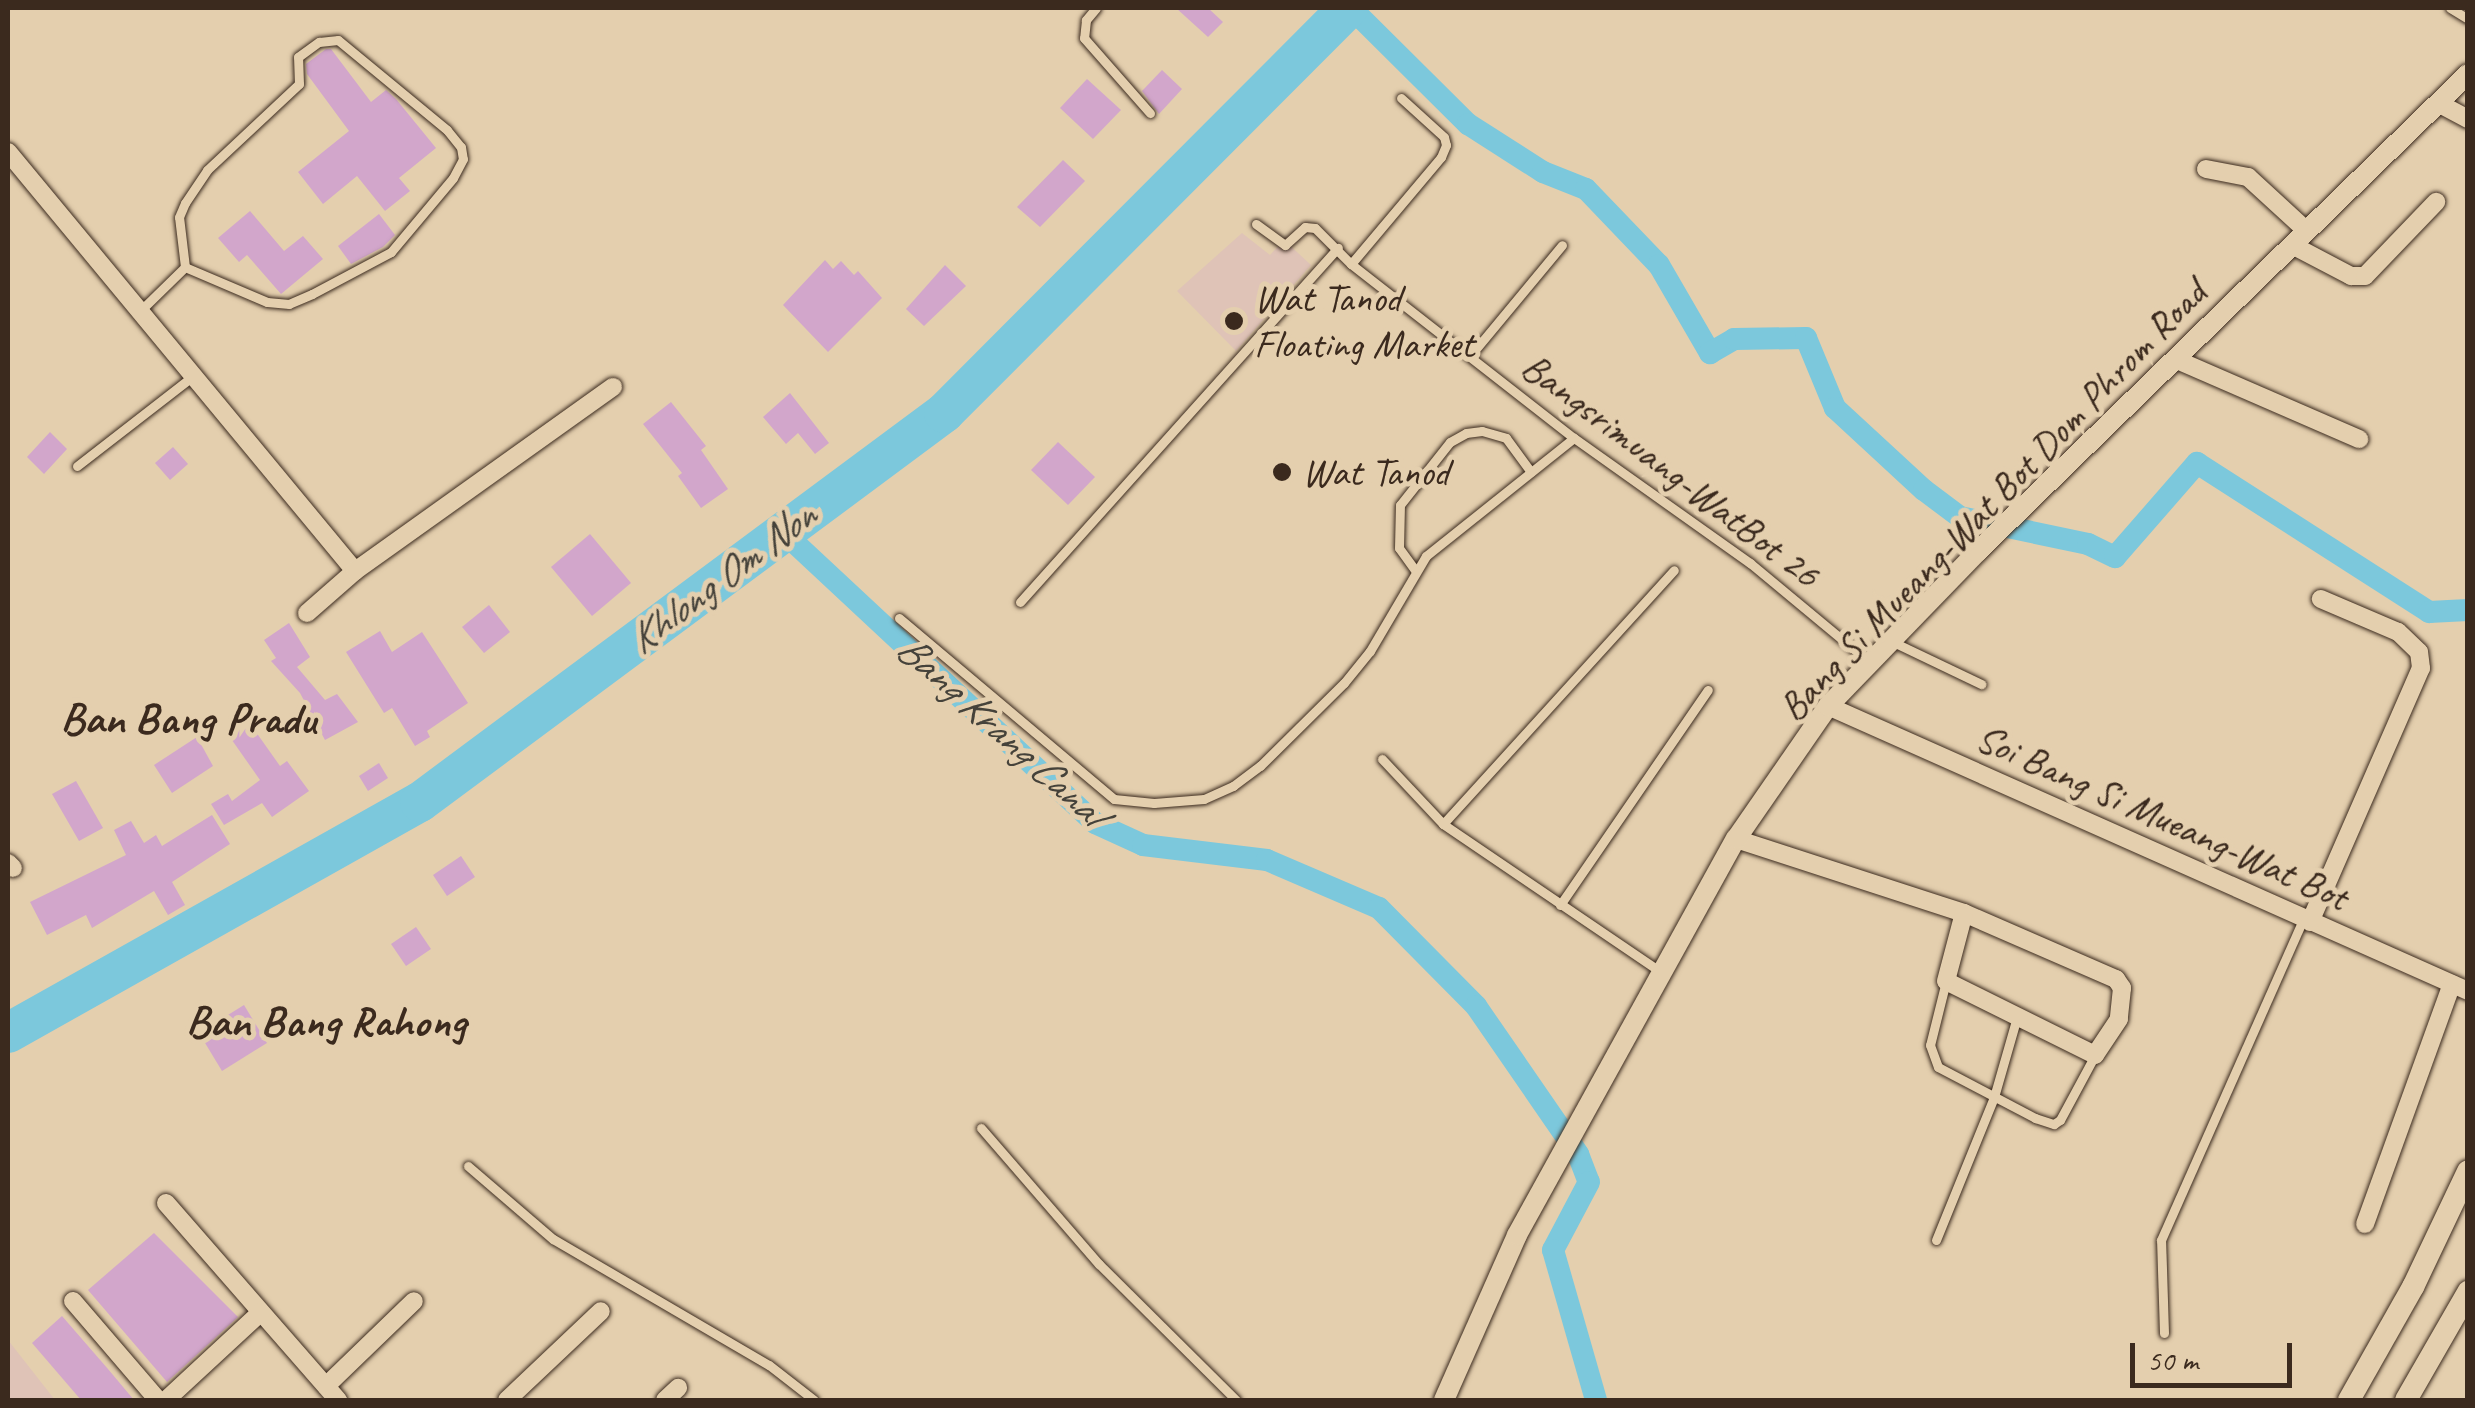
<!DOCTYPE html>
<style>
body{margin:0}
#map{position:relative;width:2475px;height:1408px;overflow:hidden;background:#e4cfae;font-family:Caveat,sans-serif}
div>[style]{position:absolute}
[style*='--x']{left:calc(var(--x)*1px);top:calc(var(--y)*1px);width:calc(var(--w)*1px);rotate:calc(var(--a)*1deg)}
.built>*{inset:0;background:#dfc3b7}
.canal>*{height:22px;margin:-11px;padding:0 11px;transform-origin:11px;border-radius:11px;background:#7cc8dc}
.river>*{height:40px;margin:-20px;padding:0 20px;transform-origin:20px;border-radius:20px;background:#7cc8dc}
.building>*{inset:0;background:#d2a6cb}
.roads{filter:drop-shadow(0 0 2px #3b2a1e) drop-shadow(0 0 2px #3b2a1e)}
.service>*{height:9px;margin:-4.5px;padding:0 4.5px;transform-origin:4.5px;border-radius:4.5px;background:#e4cfae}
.minor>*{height:18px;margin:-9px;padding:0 9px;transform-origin:9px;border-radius:9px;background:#e4cfae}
.tertiary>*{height:20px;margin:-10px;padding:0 10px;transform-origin:10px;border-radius:10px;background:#e4cfae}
.secondary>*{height:22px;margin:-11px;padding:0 11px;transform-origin:11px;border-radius:11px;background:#e4cfae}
.dots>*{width:28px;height:28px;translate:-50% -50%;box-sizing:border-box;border:5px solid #e4cfae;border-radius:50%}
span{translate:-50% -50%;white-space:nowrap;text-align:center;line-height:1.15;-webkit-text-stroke:10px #e4cfae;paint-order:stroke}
.poi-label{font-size:40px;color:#3b2a1e}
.left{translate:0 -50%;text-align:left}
.street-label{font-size:40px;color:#3b2a1e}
.water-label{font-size:42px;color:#45423a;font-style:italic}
.quarter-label{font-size:45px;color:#3b2a1e;font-weight:700}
.frame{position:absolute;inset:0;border:10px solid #3b2a1e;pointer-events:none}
.scale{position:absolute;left:2130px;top:1343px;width:162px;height:45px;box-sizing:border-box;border:5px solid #3b2a1e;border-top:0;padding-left:12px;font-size:30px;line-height:35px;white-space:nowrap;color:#3b2a1e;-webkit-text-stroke:8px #e4cfae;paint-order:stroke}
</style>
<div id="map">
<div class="built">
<i style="clip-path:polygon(1242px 233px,1270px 255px,1284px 240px,1311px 265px,1236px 351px,1177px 291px)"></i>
<i style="clip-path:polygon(8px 1340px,55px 1400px,8px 1400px)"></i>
</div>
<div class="canal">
<i style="--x:1351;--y:8;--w:165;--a:44.8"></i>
<i style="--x:1468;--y:124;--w:89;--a:32.6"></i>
<i style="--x:1543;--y:172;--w:46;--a:21.6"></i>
<i style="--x:1586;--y:189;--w:105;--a:46.2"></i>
<i style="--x:1659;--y:265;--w:102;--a:59.9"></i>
<i style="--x:1710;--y:353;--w:28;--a:-30"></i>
<i style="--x:1734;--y:339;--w:72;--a:-0.8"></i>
<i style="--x:1806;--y:338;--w:76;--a:67.5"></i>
<i style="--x:1835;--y:408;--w:121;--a:42.7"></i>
<i style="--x:1924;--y:490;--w:45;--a:36.9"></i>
<i style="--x:1960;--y:517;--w:131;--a:11.9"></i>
<i style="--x:2088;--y:544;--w:30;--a:26"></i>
<i style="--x:2115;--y:557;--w:125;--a:-48.9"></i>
<i style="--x:2197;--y:463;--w:276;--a:32.7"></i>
<i style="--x:2429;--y:612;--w:39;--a:-3"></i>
<i style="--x:783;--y:532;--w:427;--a:43"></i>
<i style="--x:1095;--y:823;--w:53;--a:24.6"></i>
<i style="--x:1143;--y:845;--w:125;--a:6.9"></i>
<i style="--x:1267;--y:860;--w:122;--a:23.2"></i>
<i style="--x:1379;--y:908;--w:138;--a:45.3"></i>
<i style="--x:1476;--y:1006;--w:180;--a:55.4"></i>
<i style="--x:1578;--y:1154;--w:30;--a:69"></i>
<i style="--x:1589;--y:1182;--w:77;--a:117.9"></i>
<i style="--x:1553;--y:1250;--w:156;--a:74"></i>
</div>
<div class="river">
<i style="--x:8;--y:1033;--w:472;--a:-29.3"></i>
<i style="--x:420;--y:802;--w:653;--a:-36.59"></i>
<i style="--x:944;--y:413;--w:572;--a:-45.07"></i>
</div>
<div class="building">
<i style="clip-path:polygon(1176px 8px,1208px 8px,1223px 22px,1208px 37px)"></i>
<i style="clip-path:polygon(326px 49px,331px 49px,371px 102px,386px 90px,396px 99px,436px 148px,399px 178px,410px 191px,385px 211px,357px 176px,323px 204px,298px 172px,349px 131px,307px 74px,306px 64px)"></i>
<i style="clip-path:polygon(1162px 70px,1182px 89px,1159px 114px,1142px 91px)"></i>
<i style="clip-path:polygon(1087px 79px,1121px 110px,1093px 139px,1060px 108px)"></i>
<i style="clip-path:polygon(1063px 160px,1085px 181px,1040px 227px,1017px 207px)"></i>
<i style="clip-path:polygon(250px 211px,284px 251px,303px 236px,323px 259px,281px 294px,247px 255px,239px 262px,218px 238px)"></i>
<i style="clip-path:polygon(379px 214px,395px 235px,383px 247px,351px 264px,338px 246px)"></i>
<i style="clip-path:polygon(825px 260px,833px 269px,841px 261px,854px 275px,858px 271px,882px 298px,828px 352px,783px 305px)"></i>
<i style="clip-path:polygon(945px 265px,966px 286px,924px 326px,906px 309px)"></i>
<i style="clip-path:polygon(790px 393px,829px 443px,815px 454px,798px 433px,786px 444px,763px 417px)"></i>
<i style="clip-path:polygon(671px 402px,706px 446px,701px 450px,728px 489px,701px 508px,678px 476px,682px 473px,643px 424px)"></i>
<i style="clip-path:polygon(50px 432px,67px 449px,44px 474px,27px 457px)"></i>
<i style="clip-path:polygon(1058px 442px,1095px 477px,1068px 505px,1031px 470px)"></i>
<i style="clip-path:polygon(173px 447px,188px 464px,170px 480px,155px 463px)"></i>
<i style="clip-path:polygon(590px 534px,631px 583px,592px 616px,551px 567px)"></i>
<i style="clip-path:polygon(489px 605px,510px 632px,484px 653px,462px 627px)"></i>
<i style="clip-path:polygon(289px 623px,310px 657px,297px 667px,325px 700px,337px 694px,358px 722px,325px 740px,300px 693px,271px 661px,276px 658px,264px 640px)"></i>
<i style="clip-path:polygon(380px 631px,392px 652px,422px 632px,468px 703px,427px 731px,430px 737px,415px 746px,392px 708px,384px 713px,346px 652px)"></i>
<i style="clip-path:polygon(246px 718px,280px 766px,287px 761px,309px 791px,272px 817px,262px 803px,224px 825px,211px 804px,228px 794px,232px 801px,260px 780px,227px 733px)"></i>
<i style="clip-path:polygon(197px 737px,213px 766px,172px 793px,154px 765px)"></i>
<i style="clip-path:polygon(379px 763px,388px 778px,368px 791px,359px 776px)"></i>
<i style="clip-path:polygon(76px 781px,103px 828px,79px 841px,52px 794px)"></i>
<i style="clip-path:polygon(212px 815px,230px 844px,172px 882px,185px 905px,168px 915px,154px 891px,92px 928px,86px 915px,47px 935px,30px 902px,126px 855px,114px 830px,131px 821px,144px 843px,156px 835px,162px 846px)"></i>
<i style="clip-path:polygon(461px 856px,475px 877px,447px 896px,433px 875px)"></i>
<i style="clip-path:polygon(416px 927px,431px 949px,406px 966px,391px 944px)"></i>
<i style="clip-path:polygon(244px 1005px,267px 1043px,222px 1071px,199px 1033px)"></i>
<i style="clip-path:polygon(154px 1233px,238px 1317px,167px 1382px,88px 1290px)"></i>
<i style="clip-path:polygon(62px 1316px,108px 1369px,134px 1400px,81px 1400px,32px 1343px)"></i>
</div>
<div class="roads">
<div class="service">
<i style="--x:1096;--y:8;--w:16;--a:130"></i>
<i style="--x:1086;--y:20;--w:18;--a:96"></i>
<i style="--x:1084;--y:38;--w:100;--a:48.7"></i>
<i style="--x:2450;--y:8;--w:21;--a:31"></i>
<i style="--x:1256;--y:224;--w:36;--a:36"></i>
<i style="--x:1285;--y:245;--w:27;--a:-42"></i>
<i style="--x:1305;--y:227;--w:10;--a:6"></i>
<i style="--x:1315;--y:228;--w:51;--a:45"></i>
<i style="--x:1351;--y:264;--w:283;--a:38"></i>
<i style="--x:1574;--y:438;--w:216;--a:35.4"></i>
<i style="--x:1750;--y:563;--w:153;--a:39.7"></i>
<i style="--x:1351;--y:264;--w:140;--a:-49.9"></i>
<i style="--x:1441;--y:157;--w:13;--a:-67"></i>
<i style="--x:1446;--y:145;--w:8;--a:-104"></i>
<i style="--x:1444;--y:137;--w:58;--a:-137.8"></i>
<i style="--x:140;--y:311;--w:63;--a:-44.4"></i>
<i style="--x:185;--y:267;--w:50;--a:-96.8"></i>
<i style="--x:179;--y:217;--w:15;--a:-67"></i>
<i style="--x:185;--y:203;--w:40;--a:-56"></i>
<i style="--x:207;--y:170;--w:126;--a:-43.1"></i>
<i style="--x:299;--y:84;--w:27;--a:-92"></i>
<i style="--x:298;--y:57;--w:26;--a:-36"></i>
<i style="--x:319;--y:42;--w:19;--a:-6"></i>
<i style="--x:338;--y:40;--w:141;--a:39.5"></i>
<i style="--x:447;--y:130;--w:22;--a:51"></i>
<i style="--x:461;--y:147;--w:12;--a:81"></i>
<i style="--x:463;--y:159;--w:21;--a:118"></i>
<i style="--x:453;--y:178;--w:97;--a:130"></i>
<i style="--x:391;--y:252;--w:89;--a:152"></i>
<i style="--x:312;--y:294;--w:25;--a:157"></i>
<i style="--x:289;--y:304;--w:22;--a:-175"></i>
<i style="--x:267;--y:302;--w:89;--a:-156.9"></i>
<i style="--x:1470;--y:356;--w:144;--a:-50.3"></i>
<i style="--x:77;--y:466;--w:147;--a:-37.8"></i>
<i style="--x:1415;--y:570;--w:27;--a:-126"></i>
<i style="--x:1399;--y:548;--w:43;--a:-88.7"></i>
<i style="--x:1400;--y:505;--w:80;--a:-51.6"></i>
<i style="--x:1450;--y:442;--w:18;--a:-29"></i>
<i style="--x:1466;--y:433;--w:16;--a:-7"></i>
<i style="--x:1482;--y:431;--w:25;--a:16"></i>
<i style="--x:1506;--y:438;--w:42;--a:53.7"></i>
<i style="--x:1020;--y:602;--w:476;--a:-48.1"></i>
<i style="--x:899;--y:618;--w:281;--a:40.1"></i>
<i style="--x:1114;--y:799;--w:40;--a:5.7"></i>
<i style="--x:1154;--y:803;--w:50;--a:-4.6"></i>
<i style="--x:1204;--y:799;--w:32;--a:-24"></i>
<i style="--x:1233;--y:786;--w:34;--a:-37"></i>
<i style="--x:1260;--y:766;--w:118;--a:-44.7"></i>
<i style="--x:1344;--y:683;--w:41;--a:-50.9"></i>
<i style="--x:1370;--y:651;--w:110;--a:-59.5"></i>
<i style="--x:1426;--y:556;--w:189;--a:-38.6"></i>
<i style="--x:1893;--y:642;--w:98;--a:25.5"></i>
<i style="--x:1382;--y:759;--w:89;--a:46.8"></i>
<i style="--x:1443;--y:824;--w:263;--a:34.2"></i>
<i style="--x:1443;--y:824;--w:343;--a:-47.7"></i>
<i style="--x:1560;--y:905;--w:261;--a:-55.5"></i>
<i style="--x:1946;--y:981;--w:66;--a:104"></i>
<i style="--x:1930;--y:1045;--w:23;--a:70"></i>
<i style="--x:1938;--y:1067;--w:110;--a:27.7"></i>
<i style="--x:2035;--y:1118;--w:20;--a:18"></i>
<i style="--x:2054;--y:1124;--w:7;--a:-34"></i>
<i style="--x:2060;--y:1120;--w:74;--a:-61.7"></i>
<i style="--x:981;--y:1128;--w:180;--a:49.1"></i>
<i style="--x:1099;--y:1264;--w:193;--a:44.8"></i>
<i style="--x:468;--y:1166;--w:112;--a:40.7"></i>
<i style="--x:553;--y:1239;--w:250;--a:30.3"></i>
<i style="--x:769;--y:1365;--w:57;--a:37.9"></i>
<i style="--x:1936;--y:1240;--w:154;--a:-67.9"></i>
<i style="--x:1994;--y:1097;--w:83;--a:-74"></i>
<i style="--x:2164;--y:1333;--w:93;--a:-91.8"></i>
<i style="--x:2161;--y:1240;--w:351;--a:-66.1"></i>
</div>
<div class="minor">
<i style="--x:2438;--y:103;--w:34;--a:28"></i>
<i style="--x:8;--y:152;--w:544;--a:50.37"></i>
<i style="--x:2206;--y:169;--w:43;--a:10.8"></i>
<i style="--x:2248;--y:177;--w:80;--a:42.5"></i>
<i style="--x:2292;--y:245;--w:67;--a:27.7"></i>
<i style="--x:2351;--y:276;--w:14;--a:0"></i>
<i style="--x:2365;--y:276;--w:103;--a:-46.2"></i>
<i style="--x:2175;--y:359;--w:201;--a:23.5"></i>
<i style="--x:307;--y:613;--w:64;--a:-41.2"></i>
<i style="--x:355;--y:571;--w:317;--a:-35.5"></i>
<i style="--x:1828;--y:706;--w:701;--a:24"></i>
<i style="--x:1736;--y:839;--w:240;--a:18"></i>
<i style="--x:1964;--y:913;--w:166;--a:23.5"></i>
<i style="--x:2116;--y:979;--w:11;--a:56"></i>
<i style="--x:2122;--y:988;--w:31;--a:96"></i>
<i style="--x:2119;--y:1019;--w:43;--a:123.7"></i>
<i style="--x:2095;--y:1055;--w:166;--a:-153.6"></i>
<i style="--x:1946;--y:981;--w:70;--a:-75.2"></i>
<i style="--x:8;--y:863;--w:7;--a:45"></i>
<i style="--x:2310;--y:922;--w:277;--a:-66.4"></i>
<i style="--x:2421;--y:668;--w:16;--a:-97"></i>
<i style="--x:2419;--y:652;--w:29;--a:-136"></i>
<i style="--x:2398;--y:632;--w:84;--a:-156.8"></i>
<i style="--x:166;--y:1203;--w:262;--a:48.9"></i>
<i style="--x:2365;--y:1224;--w:255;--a:-70.1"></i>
<i style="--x:73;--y:1301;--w:130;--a:49.4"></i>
<i style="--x:326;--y:1386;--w:122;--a:-44"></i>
<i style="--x:166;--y:1400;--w:129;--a:-42.8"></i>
<i style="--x:507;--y:1400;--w:129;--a:-43.4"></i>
<i style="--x:665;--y:1400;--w:18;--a:-43"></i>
</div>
<div class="tertiary">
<i style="--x:1444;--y:1400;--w:180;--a:-66.1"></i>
<i style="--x:1517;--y:1235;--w:453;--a:-61.1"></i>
<i style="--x:1736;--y:839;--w:162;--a:-55.3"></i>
<i style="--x:1828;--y:706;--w:214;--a:-45.9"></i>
<i style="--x:1977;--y:552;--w:685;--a:-44.23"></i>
</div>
<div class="secondary">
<i style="--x:2349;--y:1400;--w:130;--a:-60.5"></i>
<i style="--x:2413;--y:1287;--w:128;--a:-64.6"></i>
<i style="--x:2406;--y:1400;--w:125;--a:-60.1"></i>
</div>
</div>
<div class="dots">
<i style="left:1234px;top:321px;background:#3b2a1e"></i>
<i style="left:1282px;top:472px;background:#3b2a1e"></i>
</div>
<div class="poi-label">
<span class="left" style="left:1254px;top:321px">Wat Tanod<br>Floating Market</span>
<span class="left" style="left:1302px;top:472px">Wat Tanod</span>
</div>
<div class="street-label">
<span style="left:1671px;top:470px;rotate:37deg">Bangsrimuang-WatBot 26</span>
<span style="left:1992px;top:500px;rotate:-46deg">Bang Si Mueang-Wat Bot Dom Phrom Road</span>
<span style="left:2162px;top:817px;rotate:24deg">Soi Bang Si Mueang-Wat Bot</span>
</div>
<div class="water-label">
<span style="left:722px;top:578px;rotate:-37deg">Khlong Om Non</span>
<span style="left:1000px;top:730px;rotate:42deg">Bang Krang Canal</span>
</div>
<div class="quarter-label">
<span style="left:188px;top:719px">Ban Bang Pradu</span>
<span style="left:326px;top:1022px">Ban Bang Rahong</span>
</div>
<div class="frame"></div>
<div class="scale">50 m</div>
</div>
